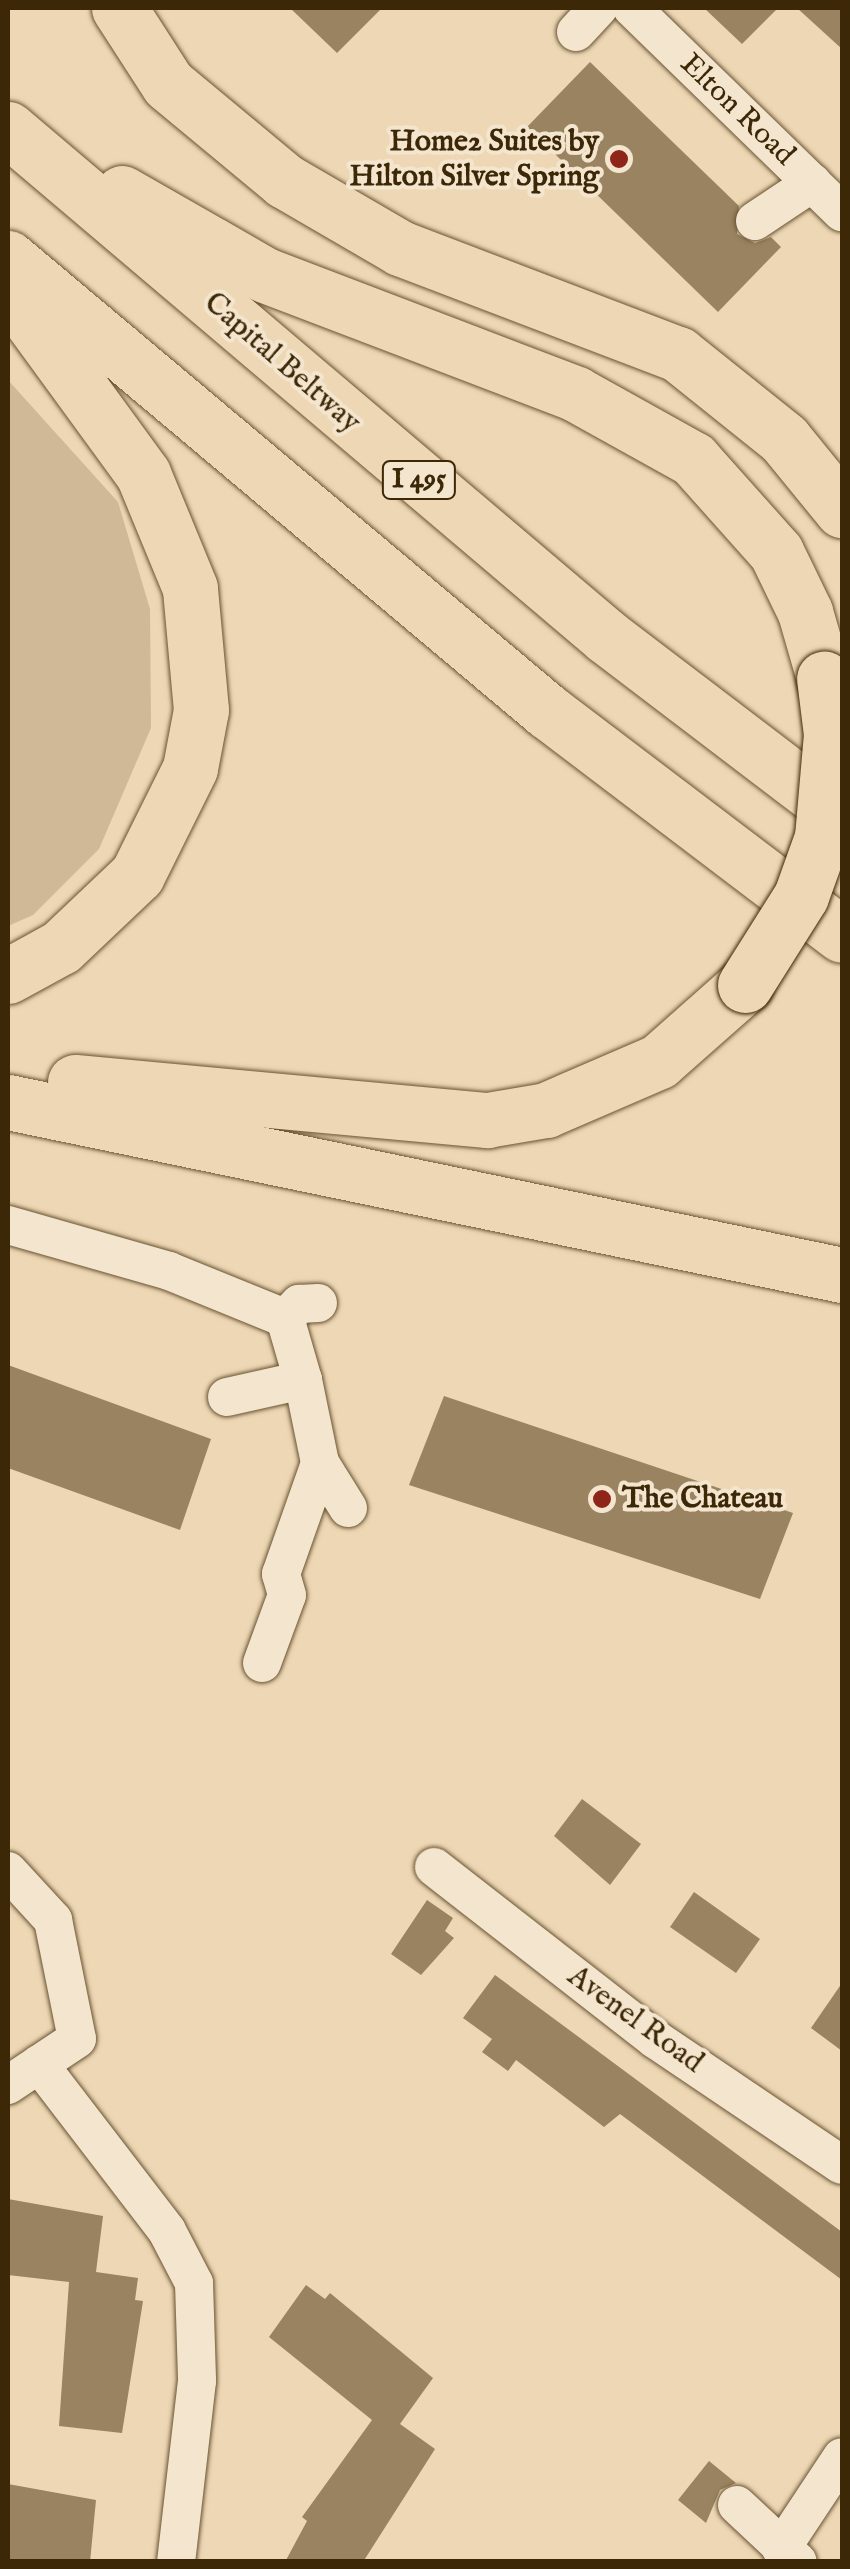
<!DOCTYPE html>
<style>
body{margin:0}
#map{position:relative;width:850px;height:2569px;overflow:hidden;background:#eed7b4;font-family:"IM FELL English",serif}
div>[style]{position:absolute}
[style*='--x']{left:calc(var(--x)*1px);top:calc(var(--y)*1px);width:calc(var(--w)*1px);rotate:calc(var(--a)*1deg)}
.green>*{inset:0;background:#d0b996}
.building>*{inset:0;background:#998360}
.roads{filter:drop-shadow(0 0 2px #685332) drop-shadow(0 0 2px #685332)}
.minor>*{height:38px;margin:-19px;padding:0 19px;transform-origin:19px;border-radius:19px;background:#f4e5ce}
.highway>*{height:55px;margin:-27.5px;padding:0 27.5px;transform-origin:27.5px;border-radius:27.5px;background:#eed7b4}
.bridges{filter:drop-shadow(0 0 2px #3c2706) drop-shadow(0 0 2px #3c2706)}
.highway-bridge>*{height:55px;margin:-27.5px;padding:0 27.5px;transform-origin:27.5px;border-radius:27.5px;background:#eed7b4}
.dots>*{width:28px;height:28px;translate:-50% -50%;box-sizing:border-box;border:5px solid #f4e5ce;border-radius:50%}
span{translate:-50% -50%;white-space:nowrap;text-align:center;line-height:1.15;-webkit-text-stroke:8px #f4e5ce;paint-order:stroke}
.shield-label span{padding:2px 8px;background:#f4e5ce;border:2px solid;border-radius:8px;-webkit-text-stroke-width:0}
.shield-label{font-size:28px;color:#3c2706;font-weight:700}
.street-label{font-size:30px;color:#3c2706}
.poi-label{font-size:30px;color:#3c2706;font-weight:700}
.right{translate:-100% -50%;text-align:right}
.left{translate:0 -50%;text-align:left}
.frame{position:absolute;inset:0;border:10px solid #3c2706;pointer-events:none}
</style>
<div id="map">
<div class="green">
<i style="clip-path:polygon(8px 380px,118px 502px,150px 609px,151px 728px,99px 849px,33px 915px,8px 926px)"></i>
</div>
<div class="building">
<i style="clip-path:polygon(290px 8px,382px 8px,337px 53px)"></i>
<i style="clip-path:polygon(704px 8px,778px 8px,742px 44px)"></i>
<i style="clip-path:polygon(797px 8px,842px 8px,842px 49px)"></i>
<i style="clip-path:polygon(590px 62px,739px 206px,737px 234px,755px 243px,771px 237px,781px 247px,718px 312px,527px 127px)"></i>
<i style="clip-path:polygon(8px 1365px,211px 1439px,180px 1530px,8px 1468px)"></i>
<i style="clip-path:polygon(444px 1396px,793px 1513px,760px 1599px,409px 1485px)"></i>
<i style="clip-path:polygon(582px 1799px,641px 1844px,610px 1885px,554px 1836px)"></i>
<i style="clip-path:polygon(694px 1892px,760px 1939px,736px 1973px,670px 1927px)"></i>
<i style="clip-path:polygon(427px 1900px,453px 1918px,445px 1931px,454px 1938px,421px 1975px,391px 1954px)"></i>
<i style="clip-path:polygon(495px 1975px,842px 2232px,842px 2280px,620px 2114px,604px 2127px,516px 2060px,508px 2071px,482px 2052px,492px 2039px,463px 2018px)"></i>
<i style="clip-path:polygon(842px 1983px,842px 2051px,811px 2028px)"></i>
<i style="clip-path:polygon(8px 2199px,103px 2216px,96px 2272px,138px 2278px,135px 2300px,143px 2301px,122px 2433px,59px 2426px,69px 2282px,8px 2275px)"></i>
<i style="clip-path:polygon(306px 2285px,325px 2299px,330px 2293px,433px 2378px,400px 2424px,435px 2449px,363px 2562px,285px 2562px,307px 2521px,302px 2517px,372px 2420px,269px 2337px)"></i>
<i style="clip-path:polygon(709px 2461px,736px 2483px,720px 2490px,706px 2523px,678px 2500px)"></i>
<i style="clip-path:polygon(8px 2484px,96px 2500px,90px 2562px,8px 2560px)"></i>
</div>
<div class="roads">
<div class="minor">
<i style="--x:632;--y:8;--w:293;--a:44.2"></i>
<i style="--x:576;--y:32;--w:33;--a:-47"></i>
<i style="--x:755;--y:221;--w:69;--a:-33.7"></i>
<i style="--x:8;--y:1225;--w:167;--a:15.9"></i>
<i style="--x:169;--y:1271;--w:125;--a:22.1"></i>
<i style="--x:285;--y:1318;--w:20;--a:-45"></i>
<i style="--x:299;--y:1304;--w:19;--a:-3"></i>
<i style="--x:303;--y:1380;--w:85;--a:78.4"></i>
<i style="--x:320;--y:1463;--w:53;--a:58.1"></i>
<i style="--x:227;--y:1397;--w:78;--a:-12.6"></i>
<i style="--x:303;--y:1380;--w:65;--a:-106.2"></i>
<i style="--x:262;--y:1663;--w:72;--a:-69.8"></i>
<i style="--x:287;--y:1595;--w:22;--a:-106"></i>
<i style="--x:281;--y:1574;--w:118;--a:-70.6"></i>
<i style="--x:434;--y:1867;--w:280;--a:37.9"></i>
<i style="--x:655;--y:2039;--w:225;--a:34"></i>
<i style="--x:8;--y:1871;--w:67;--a:47.4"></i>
<i style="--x:53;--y:1920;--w:121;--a:78.6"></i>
<i style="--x:77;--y:2039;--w:83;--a:146.3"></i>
<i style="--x:39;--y:2064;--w:210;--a:52.5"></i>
<i style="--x:167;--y:2231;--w:59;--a:62.6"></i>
<i style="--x:194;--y:2283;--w:98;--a:88.2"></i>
<i style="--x:197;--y:2381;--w:182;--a:96.6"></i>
<i style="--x:737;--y:2505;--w:83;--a:43.1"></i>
<i style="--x:781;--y:2549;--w:110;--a:-56.5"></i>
</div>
<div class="highway">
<i style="--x:119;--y:8;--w:90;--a:57.2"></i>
<i style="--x:168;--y:84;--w:152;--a:39.7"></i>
<i style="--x:285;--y:181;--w:133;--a:30.2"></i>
<i style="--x:400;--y:248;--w:298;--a:20.9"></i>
<i style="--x:678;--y:354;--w:136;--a:38.7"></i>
<i style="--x:784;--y:439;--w:92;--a:50.8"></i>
<i style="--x:8;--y:129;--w:785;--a:40.3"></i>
<i style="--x:607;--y:637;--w:295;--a:37.3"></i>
<i style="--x:122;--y:193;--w:165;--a:29.8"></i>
<i style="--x:265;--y:275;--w:333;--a:20.9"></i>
<i style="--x:576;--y:394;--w:134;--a:29.1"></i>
<i style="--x:693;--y:459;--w:125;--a:48.3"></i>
<i style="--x:776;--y:552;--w:67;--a:64.2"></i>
<i style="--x:805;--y:612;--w:69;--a:73.9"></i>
<i style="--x:8;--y:258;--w:704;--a:40.05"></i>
<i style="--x:547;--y:711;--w:370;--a:37.2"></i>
<i style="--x:8;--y:976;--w:60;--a:-28.7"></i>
<i style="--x:61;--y:947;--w:105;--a:-43.5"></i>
<i style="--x:137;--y:875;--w:119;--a:-63.6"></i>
<i style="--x:190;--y:768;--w:59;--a:-79.3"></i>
<i style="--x:201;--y:710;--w:122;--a:-95.2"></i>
<i style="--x:190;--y:588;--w:123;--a:-112.4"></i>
<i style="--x:143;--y:474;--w:228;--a:-126.1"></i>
<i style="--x:75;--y:1082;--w:414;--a:5.3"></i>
<i style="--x:487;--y:1120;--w:60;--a:-9.6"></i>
<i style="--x:546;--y:1110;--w:123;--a:-23.4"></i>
<i style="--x:659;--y:1061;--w:115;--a:-41.5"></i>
<i style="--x:8;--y:1102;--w:852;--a:11.72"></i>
</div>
</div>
<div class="bridges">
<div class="highway-bridge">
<i style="--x:745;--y:985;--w:105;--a:-57.8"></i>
<i style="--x:801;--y:896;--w:63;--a:-70.4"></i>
<i style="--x:822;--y:837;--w:103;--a:-85"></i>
<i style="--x:831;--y:734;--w:56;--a:-97.1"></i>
</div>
</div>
<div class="dots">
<i style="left:619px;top:159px;background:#8f2418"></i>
<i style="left:602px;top:1499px;background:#8f2418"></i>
</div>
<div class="shield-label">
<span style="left:419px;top:480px">I 495</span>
</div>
<div class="street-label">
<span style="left:737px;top:110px;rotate:44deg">Elton Road</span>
<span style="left:282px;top:363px;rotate:41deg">Capital Beltway</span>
<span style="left:635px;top:2020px;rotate:36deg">Avenel Road</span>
</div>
<div class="poi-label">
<span class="right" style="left:599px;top:159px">Home2 Suites by<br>Hilton Silver Spring</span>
<span class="left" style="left:622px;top:1499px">The Chateau</span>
</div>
<div class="frame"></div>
</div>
